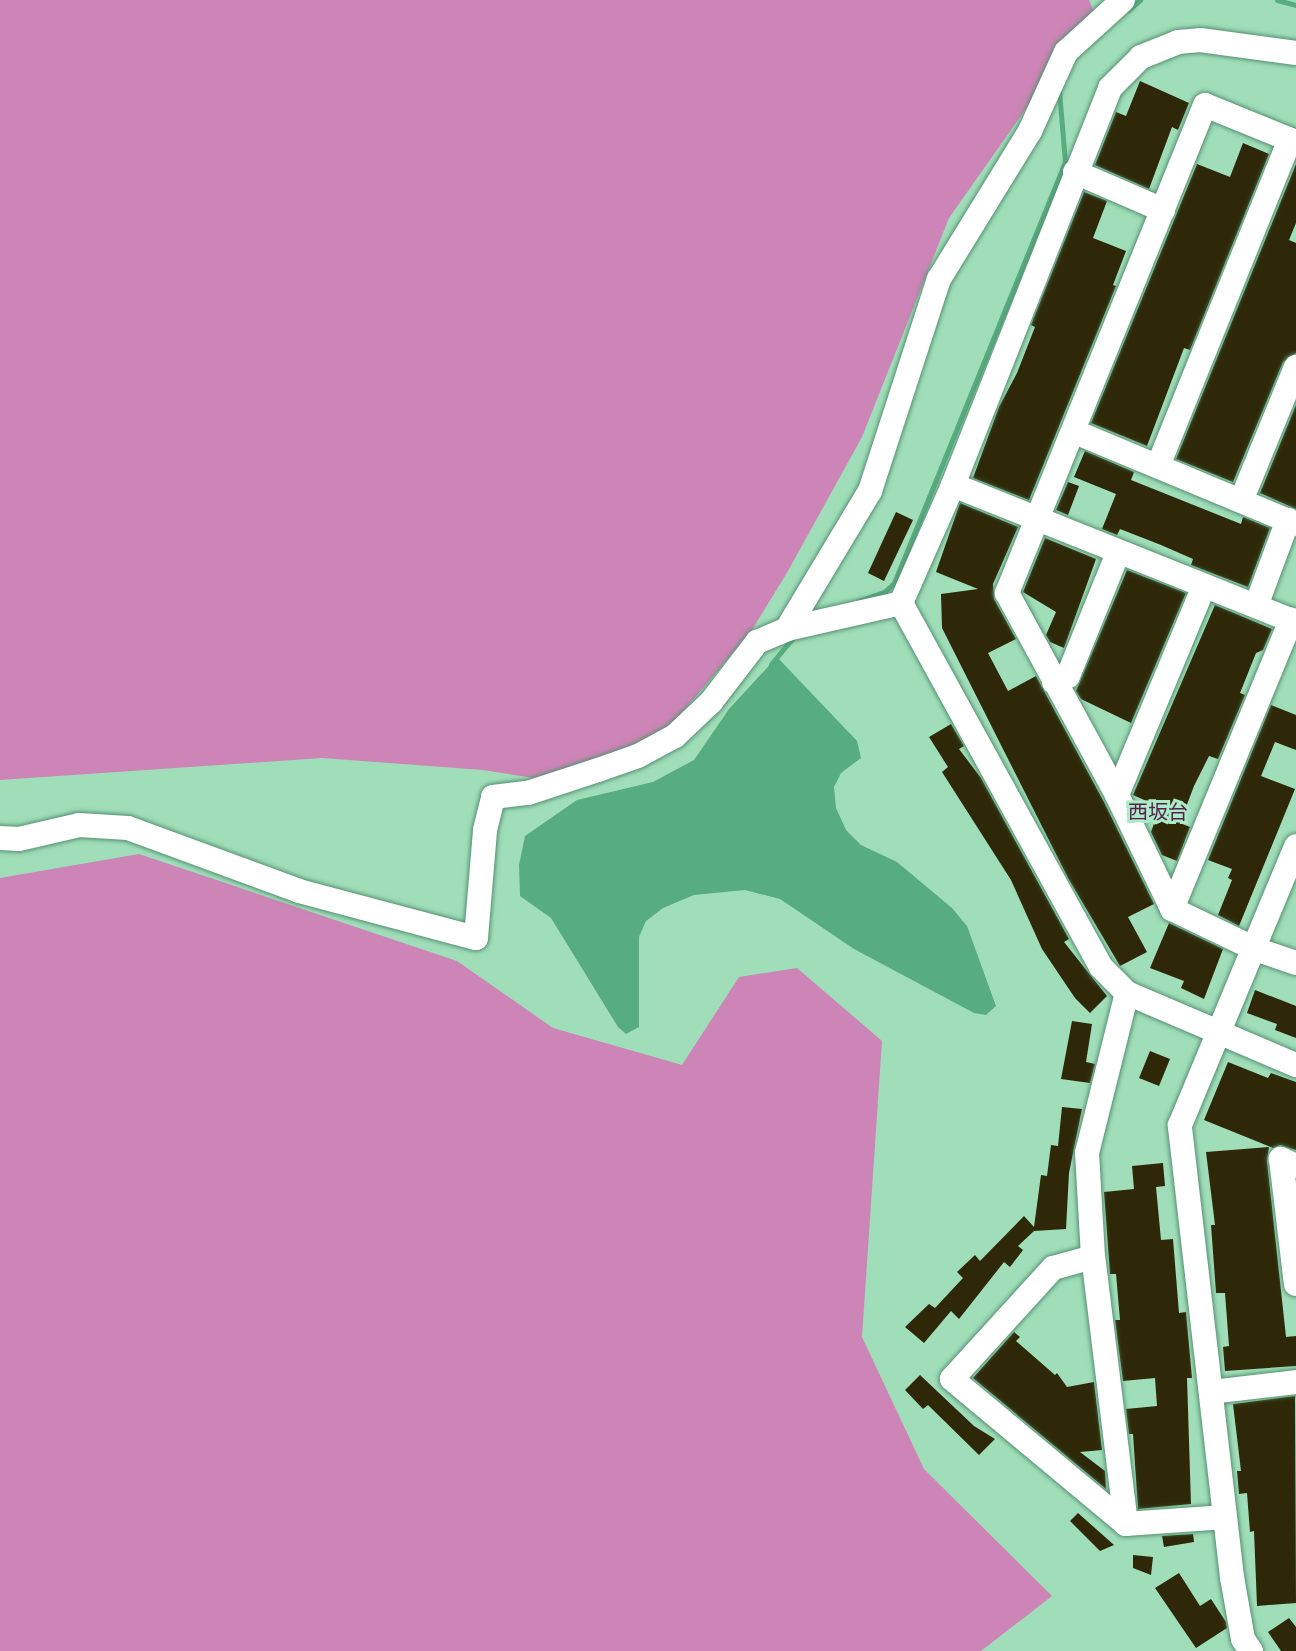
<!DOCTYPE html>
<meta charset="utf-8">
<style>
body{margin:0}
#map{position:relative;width:1296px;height:1651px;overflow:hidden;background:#a0deba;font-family:"Sofia Sans Condensed","Noto Sans JP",sans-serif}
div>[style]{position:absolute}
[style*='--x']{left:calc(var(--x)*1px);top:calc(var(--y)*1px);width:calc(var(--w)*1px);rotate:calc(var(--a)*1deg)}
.forest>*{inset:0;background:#cc85b6}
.water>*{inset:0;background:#57ac80}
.stream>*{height:5px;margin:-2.5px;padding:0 2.5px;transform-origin:2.5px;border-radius:2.5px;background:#57ac80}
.building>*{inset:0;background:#2e2808}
.roads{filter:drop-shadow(0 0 2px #559170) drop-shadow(0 0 2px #559170)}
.minor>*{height:24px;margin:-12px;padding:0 12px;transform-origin:12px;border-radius:12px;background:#fff}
span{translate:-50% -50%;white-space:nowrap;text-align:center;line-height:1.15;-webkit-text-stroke:6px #acebc7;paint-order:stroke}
.quarter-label{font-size:20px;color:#561e48}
</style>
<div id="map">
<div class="forest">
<i style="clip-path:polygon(0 0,1089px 0,1094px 12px,949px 218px,862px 437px,788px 571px,752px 630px,675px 721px,637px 746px,533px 778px,483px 770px,322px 758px,0 780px)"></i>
<i style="clip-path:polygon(139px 854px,457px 961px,553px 1028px,682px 1065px,739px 977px,797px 968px,882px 1041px,862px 1337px,924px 1469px,1052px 1596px,981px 1651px,0 1651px,0 878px)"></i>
</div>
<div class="water">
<i style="clip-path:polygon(777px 657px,857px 741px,861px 758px,841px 773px,834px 787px,836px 808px,846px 830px,861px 845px,897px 862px,952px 908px,967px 926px,996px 1006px,986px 1015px,974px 1013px,854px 949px,780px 899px,745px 890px,694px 895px,663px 908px,646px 921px,639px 937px,639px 1027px,626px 1034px,618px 1027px,551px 918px,520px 896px,519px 865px,525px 836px,577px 800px,653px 782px,694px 760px,729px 709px)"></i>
</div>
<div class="stream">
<i style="--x:1277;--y:0;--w:20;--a:15"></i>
<i style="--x:1128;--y:10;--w:16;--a:-40"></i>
<i style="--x:858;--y:601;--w:28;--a:-19"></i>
<i style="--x:884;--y:592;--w:13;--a:-42"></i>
<i style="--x:894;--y:583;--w:454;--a:-67.9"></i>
<i style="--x:1065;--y:162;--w:71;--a:-94.8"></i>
<i style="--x:771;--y:664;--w:34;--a:-50"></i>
</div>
<div class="building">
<i style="clip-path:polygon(1140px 81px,1189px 103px,1178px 130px,1172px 127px,1149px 189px,1095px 165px,1116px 112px,1126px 116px)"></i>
<i style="clip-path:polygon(1243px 143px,1269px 154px,1190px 350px,1184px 348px,1147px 446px,1091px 423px,1197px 164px,1230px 177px)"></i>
<i style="clip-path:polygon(1296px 164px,1296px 223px,1289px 240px,1296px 243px,1296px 353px,1283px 362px,1233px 482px,1176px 459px)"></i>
<i style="clip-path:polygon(1084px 192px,1107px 201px,1093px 238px,1126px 251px,1113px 285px,1116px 286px,1029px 500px,973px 478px,999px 407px,1017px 373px,1035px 327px,1031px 325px)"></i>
<i style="clip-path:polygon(1296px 405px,1296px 509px,1260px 493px)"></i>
<i style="clip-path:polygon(1085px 451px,1134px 472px,1131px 480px,1241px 524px,1243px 517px,1270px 528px,1248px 587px,1191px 565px,1193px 559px,1161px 545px,1120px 529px,1117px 535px,1102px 529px,1116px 494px,1074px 477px)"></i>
<i style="clip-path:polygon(1068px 482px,1079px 486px,1068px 515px,1056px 510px)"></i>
<i style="clip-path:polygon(960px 503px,1018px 527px,993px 584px,994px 599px,1016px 639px,988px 653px,1008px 691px,1036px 676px,1104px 802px,1154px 904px,1128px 917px,1147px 952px,1120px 966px,1068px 878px,942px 628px,941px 594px,978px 589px,936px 572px)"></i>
<i style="clip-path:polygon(896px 512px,913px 520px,884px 581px,868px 573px)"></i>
<i style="clip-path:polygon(1045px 538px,1096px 559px,1064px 648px,1050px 642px,1046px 635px,1056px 612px,1023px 592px)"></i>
<i style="clip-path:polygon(1127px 570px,1186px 593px,1131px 723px,1081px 699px,1076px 691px)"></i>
<i style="clip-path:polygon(1215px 605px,1272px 629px,1263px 650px,1256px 653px,1240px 693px,1245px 695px,1218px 759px,1209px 756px,1194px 786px,1180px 823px,1190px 827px,1177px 861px,1162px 855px,1151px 832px,1160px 807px,1133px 795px)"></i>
<i style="clip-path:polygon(1271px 705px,1296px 715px,1296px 750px,1275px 742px,1261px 776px,1295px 789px,1239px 926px,1218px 915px,1232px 880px,1228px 878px,1232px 869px,1208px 860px)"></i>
<i style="clip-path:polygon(951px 724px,964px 746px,959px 749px,981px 778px,1069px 939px,1064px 942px,1107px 996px,1090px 1013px,1075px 998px,1042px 949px,1011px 880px,942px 772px,948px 767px,929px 737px)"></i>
<i style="clip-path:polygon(1169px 923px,1223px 949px,1204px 999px,1181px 988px,1184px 981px,1150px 968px)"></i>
<i style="clip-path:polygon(1255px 990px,1296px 1006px,1296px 1038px,1275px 1030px,1277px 1024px,1247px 1013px)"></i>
<i style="clip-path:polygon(1072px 1021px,1092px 1024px,1086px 1062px,1095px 1064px,1090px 1083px,1061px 1079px)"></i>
<i style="clip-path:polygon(1150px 1051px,1170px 1059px,1159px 1086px,1139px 1078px)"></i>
<i style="clip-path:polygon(1228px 1062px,1268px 1078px,1271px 1073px,1296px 1082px,1296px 1150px,1280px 1145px,1273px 1148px,1204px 1120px)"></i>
<i style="clip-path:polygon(1062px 1107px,1082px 1109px,1069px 1173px,1066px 1229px,1034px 1231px,1018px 1246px,1023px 1250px,1010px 1267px,1004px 1262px,959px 1319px,951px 1311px,924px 1343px,905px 1327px,929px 1304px,935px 1308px,963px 1278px,957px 1272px,975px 1255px,980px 1261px,1024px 1216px,1034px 1227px,1041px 1175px,1047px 1176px,1051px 1145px,1058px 1146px)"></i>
<i style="clip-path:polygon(1269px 1147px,1267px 1161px,1286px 1337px,1296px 1336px,1296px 1366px,1225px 1371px,1223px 1347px,1229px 1346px,1225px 1293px,1216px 1293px,1211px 1225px,1215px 1225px,1206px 1152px)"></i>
<i style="clip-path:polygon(1163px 1163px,1165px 1186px,1156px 1187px,1161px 1240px,1173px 1239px,1179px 1313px,1186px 1312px,1192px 1378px,1187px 1378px,1191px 1504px,1138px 1509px,1133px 1434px,1129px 1434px,1126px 1409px,1157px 1406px,1155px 1378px,1123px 1381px,1115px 1320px,1120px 1320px,1116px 1274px,1110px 1274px,1104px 1192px,1134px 1189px,1132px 1166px)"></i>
<i style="clip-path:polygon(1014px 1332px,1020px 1337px,1016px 1341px,1055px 1375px,1057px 1373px,1067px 1387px,1094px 1382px,1102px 1450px,1080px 1452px,1105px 1471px,1106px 1489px,973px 1378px)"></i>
<i style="clip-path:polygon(920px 1375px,974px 1426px,995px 1439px,979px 1455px,928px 1405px,923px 1409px,905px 1390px)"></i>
<i style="clip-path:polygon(1295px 1396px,1296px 1603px,1257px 1606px,1254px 1531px,1250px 1532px,1247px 1493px,1239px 1494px,1237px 1471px,1241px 1471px,1233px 1404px)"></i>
<i style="clip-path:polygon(1078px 1513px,1114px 1545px,1100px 1551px,1070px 1521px)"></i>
<i style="clip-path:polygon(1193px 1534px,1194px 1542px,1164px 1547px,1162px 1536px)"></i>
<i style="clip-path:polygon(1133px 1555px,1153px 1557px,1151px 1575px,1133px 1568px)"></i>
<i style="clip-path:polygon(1179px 1573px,1200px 1606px,1211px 1599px,1226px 1622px,1227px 1628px,1196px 1648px,1155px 1588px)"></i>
<i style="clip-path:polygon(1289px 1618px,1296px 1627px,1296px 1651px,1281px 1651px,1268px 1632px)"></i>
</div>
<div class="roads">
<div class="minor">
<i style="--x:1296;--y:142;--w:98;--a:-157.9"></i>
<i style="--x:1205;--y:105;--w:527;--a:112.08"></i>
<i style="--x:1007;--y:593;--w:230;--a:61.4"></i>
<i style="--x:1117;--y:795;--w:127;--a:64.2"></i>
<i style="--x:1172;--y:909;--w:92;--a:25.7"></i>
<i style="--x:1255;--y:949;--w:43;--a:18.9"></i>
<i style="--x:1075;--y:172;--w:96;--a:23.4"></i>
<i style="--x:1075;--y:432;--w:239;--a:22.6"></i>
<i style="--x:1158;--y:466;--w:352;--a:-68"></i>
<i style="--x:953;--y:485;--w:369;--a:21.8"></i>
<i style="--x:1241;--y:501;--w:145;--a:-67.7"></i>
<i style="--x:901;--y:603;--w:129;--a:-66.2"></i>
<i style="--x:953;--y:485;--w:427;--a:-68.4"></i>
<i style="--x:1110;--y:88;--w:44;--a:-45"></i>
<i style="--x:1141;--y:57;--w:40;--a:-22"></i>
<i style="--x:1178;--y:42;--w:22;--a:-5"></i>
<i style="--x:1200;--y:40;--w:97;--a:7.7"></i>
<i style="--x:901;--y:603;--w:415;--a:61.2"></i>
<i style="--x:1101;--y:967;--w:37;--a:45"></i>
<i style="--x:1127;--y:993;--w:184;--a:23.1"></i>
<i style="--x:1256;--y:606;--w:92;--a:-69.6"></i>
<i style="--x:787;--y:629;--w:161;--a:-59"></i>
<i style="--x:870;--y:491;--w:223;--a:-72"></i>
<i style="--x:939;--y:279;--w:174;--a:-58.4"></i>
<i style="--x:1030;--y:131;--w:87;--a:-65.5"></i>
<i style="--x:1066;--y:52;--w:77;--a:-42.4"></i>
<i style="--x:1054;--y:682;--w:15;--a:-23"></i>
<i style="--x:1068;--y:676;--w:133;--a:-67.9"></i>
<i style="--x:1117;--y:795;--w:226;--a:-67.4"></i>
<i style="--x:0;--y:838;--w:19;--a:3"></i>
<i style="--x:19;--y:839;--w:62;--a:-13.1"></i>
<i style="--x:79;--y:825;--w:49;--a:3.5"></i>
<i style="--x:128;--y:828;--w:182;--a:20.2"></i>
<i style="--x:299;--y:891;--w:183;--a:14.9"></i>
<i style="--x:476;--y:938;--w:108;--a:-85.2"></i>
<i style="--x:485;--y:830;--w:34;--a:-76"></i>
<i style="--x:493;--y:797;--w:35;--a:-7"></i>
<i style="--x:528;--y:793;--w:74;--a:-18.2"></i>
<i style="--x:598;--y:770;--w:42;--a:-19.3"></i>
<i style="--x:638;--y:756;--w:42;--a:-28.4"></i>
<i style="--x:675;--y:736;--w:50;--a:-43.4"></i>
<i style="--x:711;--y:702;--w:76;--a:-52.5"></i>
<i style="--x:757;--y:642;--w:33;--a:-23"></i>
<i style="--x:787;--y:629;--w:117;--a:-12.8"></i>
<i style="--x:1172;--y:909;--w:313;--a:-67.6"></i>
<i style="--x:1296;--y:1166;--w:17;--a:-155"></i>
<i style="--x:1281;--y:1159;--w:126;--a:83.2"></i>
<i style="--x:1093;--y:1257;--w:41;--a:164.6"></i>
<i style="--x:1053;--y:1268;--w:150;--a:132.3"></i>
<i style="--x:952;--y:1379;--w:226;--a:39.8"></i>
<i style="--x:1126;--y:1524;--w:99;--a:-4"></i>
<i style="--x:1211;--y:1392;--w:86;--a:-6.7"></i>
<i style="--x:1126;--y:1524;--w:269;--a:-97"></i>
<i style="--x:1093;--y:1257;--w:104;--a:-93.3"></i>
<i style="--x:1087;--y:1153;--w:165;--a:-76"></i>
<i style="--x:1251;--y:1651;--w:14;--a:-124"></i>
<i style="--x:1243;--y:1639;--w:63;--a:-100.1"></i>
<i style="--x:1232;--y:1577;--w:455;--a:-96.6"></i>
<i style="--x:1180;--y:1125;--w:302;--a:-67.4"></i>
</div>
</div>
<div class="quarter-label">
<span style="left:1158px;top:813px">西坂台</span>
</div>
</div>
